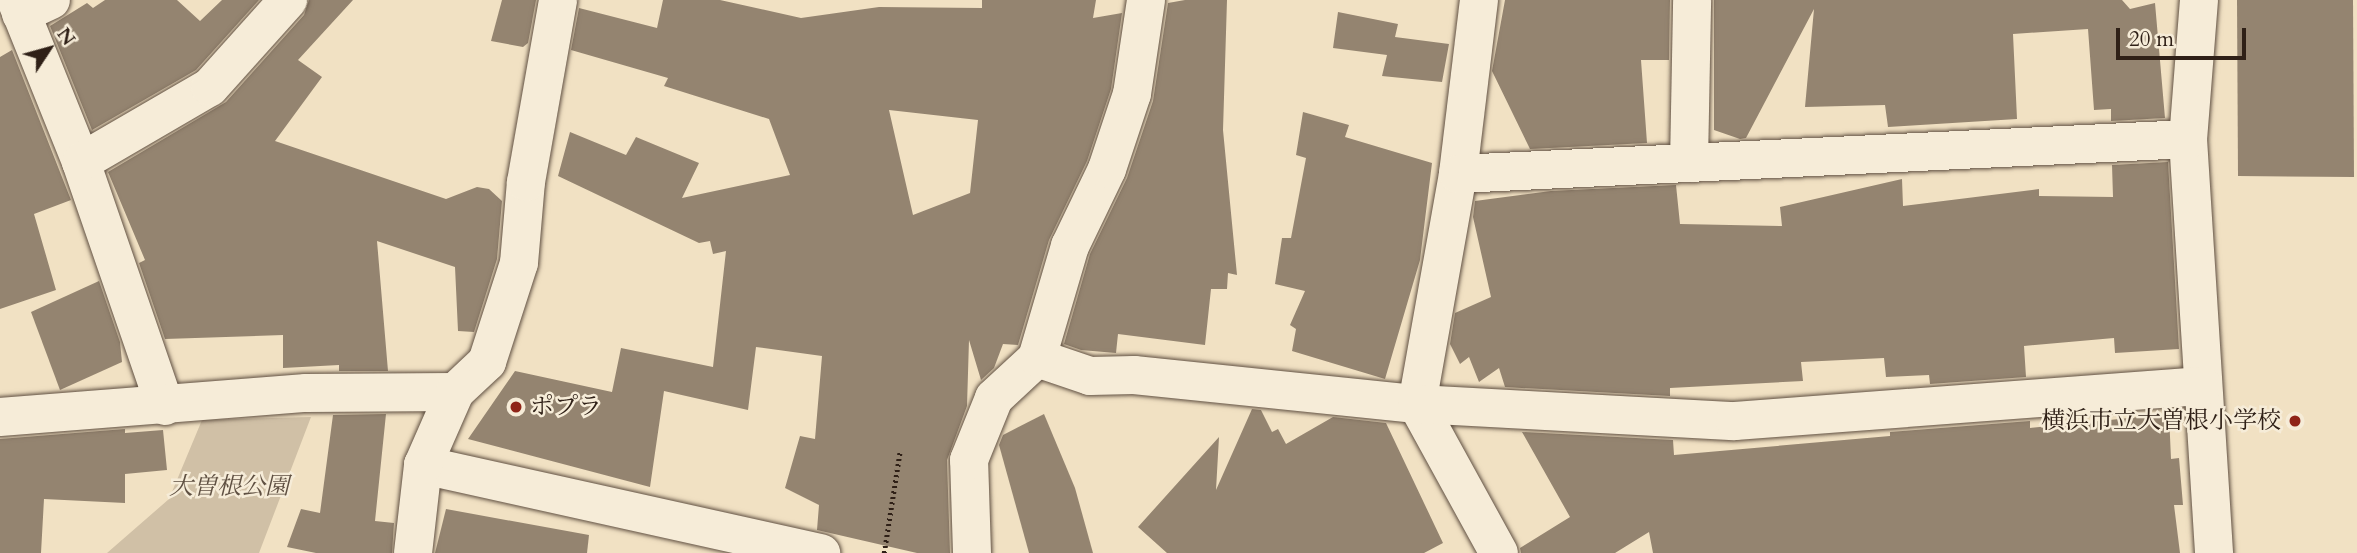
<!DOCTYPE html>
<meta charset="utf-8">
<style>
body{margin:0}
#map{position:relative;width:2357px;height:553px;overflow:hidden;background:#f1e1c3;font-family:Cardo,"Noto Serif JP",serif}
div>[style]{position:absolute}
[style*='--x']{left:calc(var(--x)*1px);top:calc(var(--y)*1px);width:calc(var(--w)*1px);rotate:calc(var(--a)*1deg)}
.green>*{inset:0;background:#d0c0a6}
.building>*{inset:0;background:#948470}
.path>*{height:4.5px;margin-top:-2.25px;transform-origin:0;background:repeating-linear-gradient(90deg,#2f2017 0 2px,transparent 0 5.5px)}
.roads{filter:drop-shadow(0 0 2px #605042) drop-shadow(0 0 2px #605042)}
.minor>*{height:38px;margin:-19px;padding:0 19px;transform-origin:19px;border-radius:19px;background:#f6ecd8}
.dots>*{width:19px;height:19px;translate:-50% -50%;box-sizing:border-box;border:4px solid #f6ecd8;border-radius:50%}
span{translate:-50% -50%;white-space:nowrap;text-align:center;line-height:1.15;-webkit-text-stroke:5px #f6ecd8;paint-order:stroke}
.poi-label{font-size:24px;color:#2f2017}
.left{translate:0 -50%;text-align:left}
.right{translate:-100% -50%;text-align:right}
.park-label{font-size:24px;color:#5f5042;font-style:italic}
.north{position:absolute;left:14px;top:14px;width:70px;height:70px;-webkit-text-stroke:5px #f6ecd8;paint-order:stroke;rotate:54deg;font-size:19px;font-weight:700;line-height:28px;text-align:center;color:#2f2017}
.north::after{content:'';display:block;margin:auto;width:24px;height:32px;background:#2f2017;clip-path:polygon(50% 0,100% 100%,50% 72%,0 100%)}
.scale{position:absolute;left:2116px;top:28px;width:130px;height:32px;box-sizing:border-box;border:4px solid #2f2017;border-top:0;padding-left:9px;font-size:21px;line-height:24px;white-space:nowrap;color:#2f2017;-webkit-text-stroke:5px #f6ecd8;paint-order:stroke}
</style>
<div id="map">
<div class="green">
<i style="clip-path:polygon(311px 417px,259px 553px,107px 553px,169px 499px,202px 420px)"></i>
</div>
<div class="building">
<i style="clip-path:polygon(105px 0,177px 0,200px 21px,222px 0,259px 0,196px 70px,92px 130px,50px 26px,87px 3px,93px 8px)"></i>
<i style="clip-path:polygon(309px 0,353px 0,298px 60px,322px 77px,275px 141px,446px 199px,477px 187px,489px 189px,502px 201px,497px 259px,474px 332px,458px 331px,455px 267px,377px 241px,388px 371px,339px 371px,339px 365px,283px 368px,283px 335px,165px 339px,139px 263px,145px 260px,108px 172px,226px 102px,304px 15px)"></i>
<i style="clip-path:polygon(502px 0,536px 0,528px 43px,523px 47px,491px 41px)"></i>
<i style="clip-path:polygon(evenodd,663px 0,720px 0,801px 18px,879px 7px,982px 8px,982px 0,1096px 0,1093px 18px,1122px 13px,1111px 89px,1087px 161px,1049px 240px,1018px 345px,1003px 344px,994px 368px,981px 380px,969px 340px,967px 406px,947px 460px,950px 553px,917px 553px,817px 530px,819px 505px,785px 488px,800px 436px,815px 439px,822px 356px,756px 347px,748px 410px,664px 391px,650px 487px,468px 439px,515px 371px,612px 392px,621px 348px,713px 367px,726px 251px,713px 254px,710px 241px,699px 243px,558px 176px,570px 132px,626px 155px,636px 137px,699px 163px,682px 198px,790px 175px,769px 119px,664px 86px,668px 78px,571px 50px,579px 8px,657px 28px,663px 0,889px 110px,978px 120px,970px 193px,913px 215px,889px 110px)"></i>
<i style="clip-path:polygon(1185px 0,1227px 0,1223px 130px,1237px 275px,1228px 273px,1227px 289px,1211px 289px,1205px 345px,1118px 334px,1116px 353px,1081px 350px,1064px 344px,1090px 254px,1127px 178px,1153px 101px,1168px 3px)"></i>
<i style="clip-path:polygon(1505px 0,1670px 0,1669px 60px,1641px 60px,1647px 143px,1530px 149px,1492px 71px)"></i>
<i style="clip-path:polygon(1714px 0,2122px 0,2130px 9px,2155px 3px,2165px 118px,2111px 121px,2111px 109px,2094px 110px,2088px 29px,2013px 34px,2017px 119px,1888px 127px,1885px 105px,1805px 107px,1814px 9px,1746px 138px,1740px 139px,1714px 130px)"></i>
<i style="clip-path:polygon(2237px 0,2353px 0,2354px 177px,2238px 176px)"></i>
<i style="clip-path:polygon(1338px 12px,1398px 24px,1395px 37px,1449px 44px,1442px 82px,1382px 76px,1387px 55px,1333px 48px)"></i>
<i style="clip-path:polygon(12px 50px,71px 200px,34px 214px,56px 290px,0 309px,0 57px)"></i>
<i style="clip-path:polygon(1303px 112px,1349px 125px,1345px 137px,1432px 163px,1420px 260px,1385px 379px,1292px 351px,1296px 329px,1290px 325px,1305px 291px,1275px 284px,1282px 238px,1291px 238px,1306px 158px,1296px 155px)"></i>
<i style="clip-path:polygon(2168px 162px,2179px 349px,2115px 353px,2114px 338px,2024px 346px,2026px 377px,1930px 384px,1929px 375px,1886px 377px,1884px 358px,1801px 362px,1803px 381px,1670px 388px,1670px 396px,1505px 387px,1499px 368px,1479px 382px,1469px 357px,1460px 364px,1450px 344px,1455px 313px,1491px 297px,1473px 217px,1475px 201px,1551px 191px,1676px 185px,1680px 224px,1782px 226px,1780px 207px,1902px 179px,1903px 206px,2039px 189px,2039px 196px,2113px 197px,2112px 165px)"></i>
<i style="clip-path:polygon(99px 281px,120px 342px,122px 362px,60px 390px,31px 312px)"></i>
<i style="clip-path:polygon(1252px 409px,1261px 410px,1272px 432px,1278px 429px,1286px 444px,1333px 417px,1386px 423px,1443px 543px,1424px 553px,1167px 553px,1138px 527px,1219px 437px,1216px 490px)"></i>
<i style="clip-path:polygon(386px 414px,375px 521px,394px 523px,392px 553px,316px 553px,287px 547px,301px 509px,320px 513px,333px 415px)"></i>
<i style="clip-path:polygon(1044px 414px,1075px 488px,1093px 553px,1029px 553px,999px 445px,1003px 435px)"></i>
<i style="clip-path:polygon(2169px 414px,2171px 459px,2179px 458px,2183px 505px,2174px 505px,2180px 553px,1653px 553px,1649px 532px,1615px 553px,1521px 553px,1520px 548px,1570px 517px,1522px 432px,1673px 440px,1674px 455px,1890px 436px,1890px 432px,1928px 429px,2030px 421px,2030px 428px)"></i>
<i style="clip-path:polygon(125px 429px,125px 433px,163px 430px,167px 470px,125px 474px,125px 503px,44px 499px,41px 553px,0 553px,0 439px)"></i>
<i style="clip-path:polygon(446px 509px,589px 535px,587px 553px,435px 553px)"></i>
</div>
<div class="path">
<i style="--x:884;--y:553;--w:103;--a:-81.1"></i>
</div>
<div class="roads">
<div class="minor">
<i style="--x:16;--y:0;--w:175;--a:68.1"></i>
<i style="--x:81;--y:162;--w:258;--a:71"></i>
<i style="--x:1479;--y:0;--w:175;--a:96.9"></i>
<i style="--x:1458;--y:174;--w:234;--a:100.1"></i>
<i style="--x:1417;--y:404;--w:170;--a:61.2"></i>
<i style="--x:2199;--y:0;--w:139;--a:94.5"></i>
<i style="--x:2188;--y:139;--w:415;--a:86.4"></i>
<i style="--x:21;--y:14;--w:33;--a:-25"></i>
<i style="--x:81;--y:162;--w:149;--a:-30.2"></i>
<i style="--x:210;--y:87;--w:117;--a:-48.1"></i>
<i style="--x:1689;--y:163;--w:163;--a:-88.9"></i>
<i style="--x:1458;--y:174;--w:731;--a:-2.74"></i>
<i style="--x:1037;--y:358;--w:56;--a:18.8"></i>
<i style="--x:1090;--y:376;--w:44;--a:-1.3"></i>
<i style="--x:1134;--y:375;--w:284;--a:5.9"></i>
<i style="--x:1417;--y:404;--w:318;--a:3.1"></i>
<i style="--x:1735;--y:421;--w:469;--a:-4.3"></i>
<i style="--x:0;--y:417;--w:307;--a:-4.5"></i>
<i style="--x:306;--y:393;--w:149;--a:-0.4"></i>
<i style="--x:423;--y:465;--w:408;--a:12.5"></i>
<i style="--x:413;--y:553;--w:89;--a:-83.5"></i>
<i style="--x:423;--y:465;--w:80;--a:-66.3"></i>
<i style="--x:455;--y:392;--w:44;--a:-43.2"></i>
<i style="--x:487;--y:362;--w:104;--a:-72.1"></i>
<i style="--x:519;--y:263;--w:81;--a:-85.1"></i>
<i style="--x:526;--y:182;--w:185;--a:-80"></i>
<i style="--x:972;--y:553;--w:93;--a:-91.8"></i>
<i style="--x:969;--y:460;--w:67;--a:-68"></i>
<i style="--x:994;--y:398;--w:59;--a:-42.9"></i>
<i style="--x:1037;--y:358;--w:117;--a:-73.6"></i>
<i style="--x:1070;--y:246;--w:85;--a:-64.3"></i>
<i style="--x:1107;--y:169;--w:79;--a:-71.6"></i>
<i style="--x:1132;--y:94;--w:95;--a:-81.5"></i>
</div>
</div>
<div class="dots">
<i style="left:516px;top:407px;background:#8f2418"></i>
<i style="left:2295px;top:421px;background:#8f2418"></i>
</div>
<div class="poi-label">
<span class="left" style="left:530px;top:407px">ポプラ</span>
<span class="right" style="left:2281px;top:421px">横浜市立大曽根小学校</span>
</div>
<div class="park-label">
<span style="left:229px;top:487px">大曽根公園</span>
</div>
<div class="north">N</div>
<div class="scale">20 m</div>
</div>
